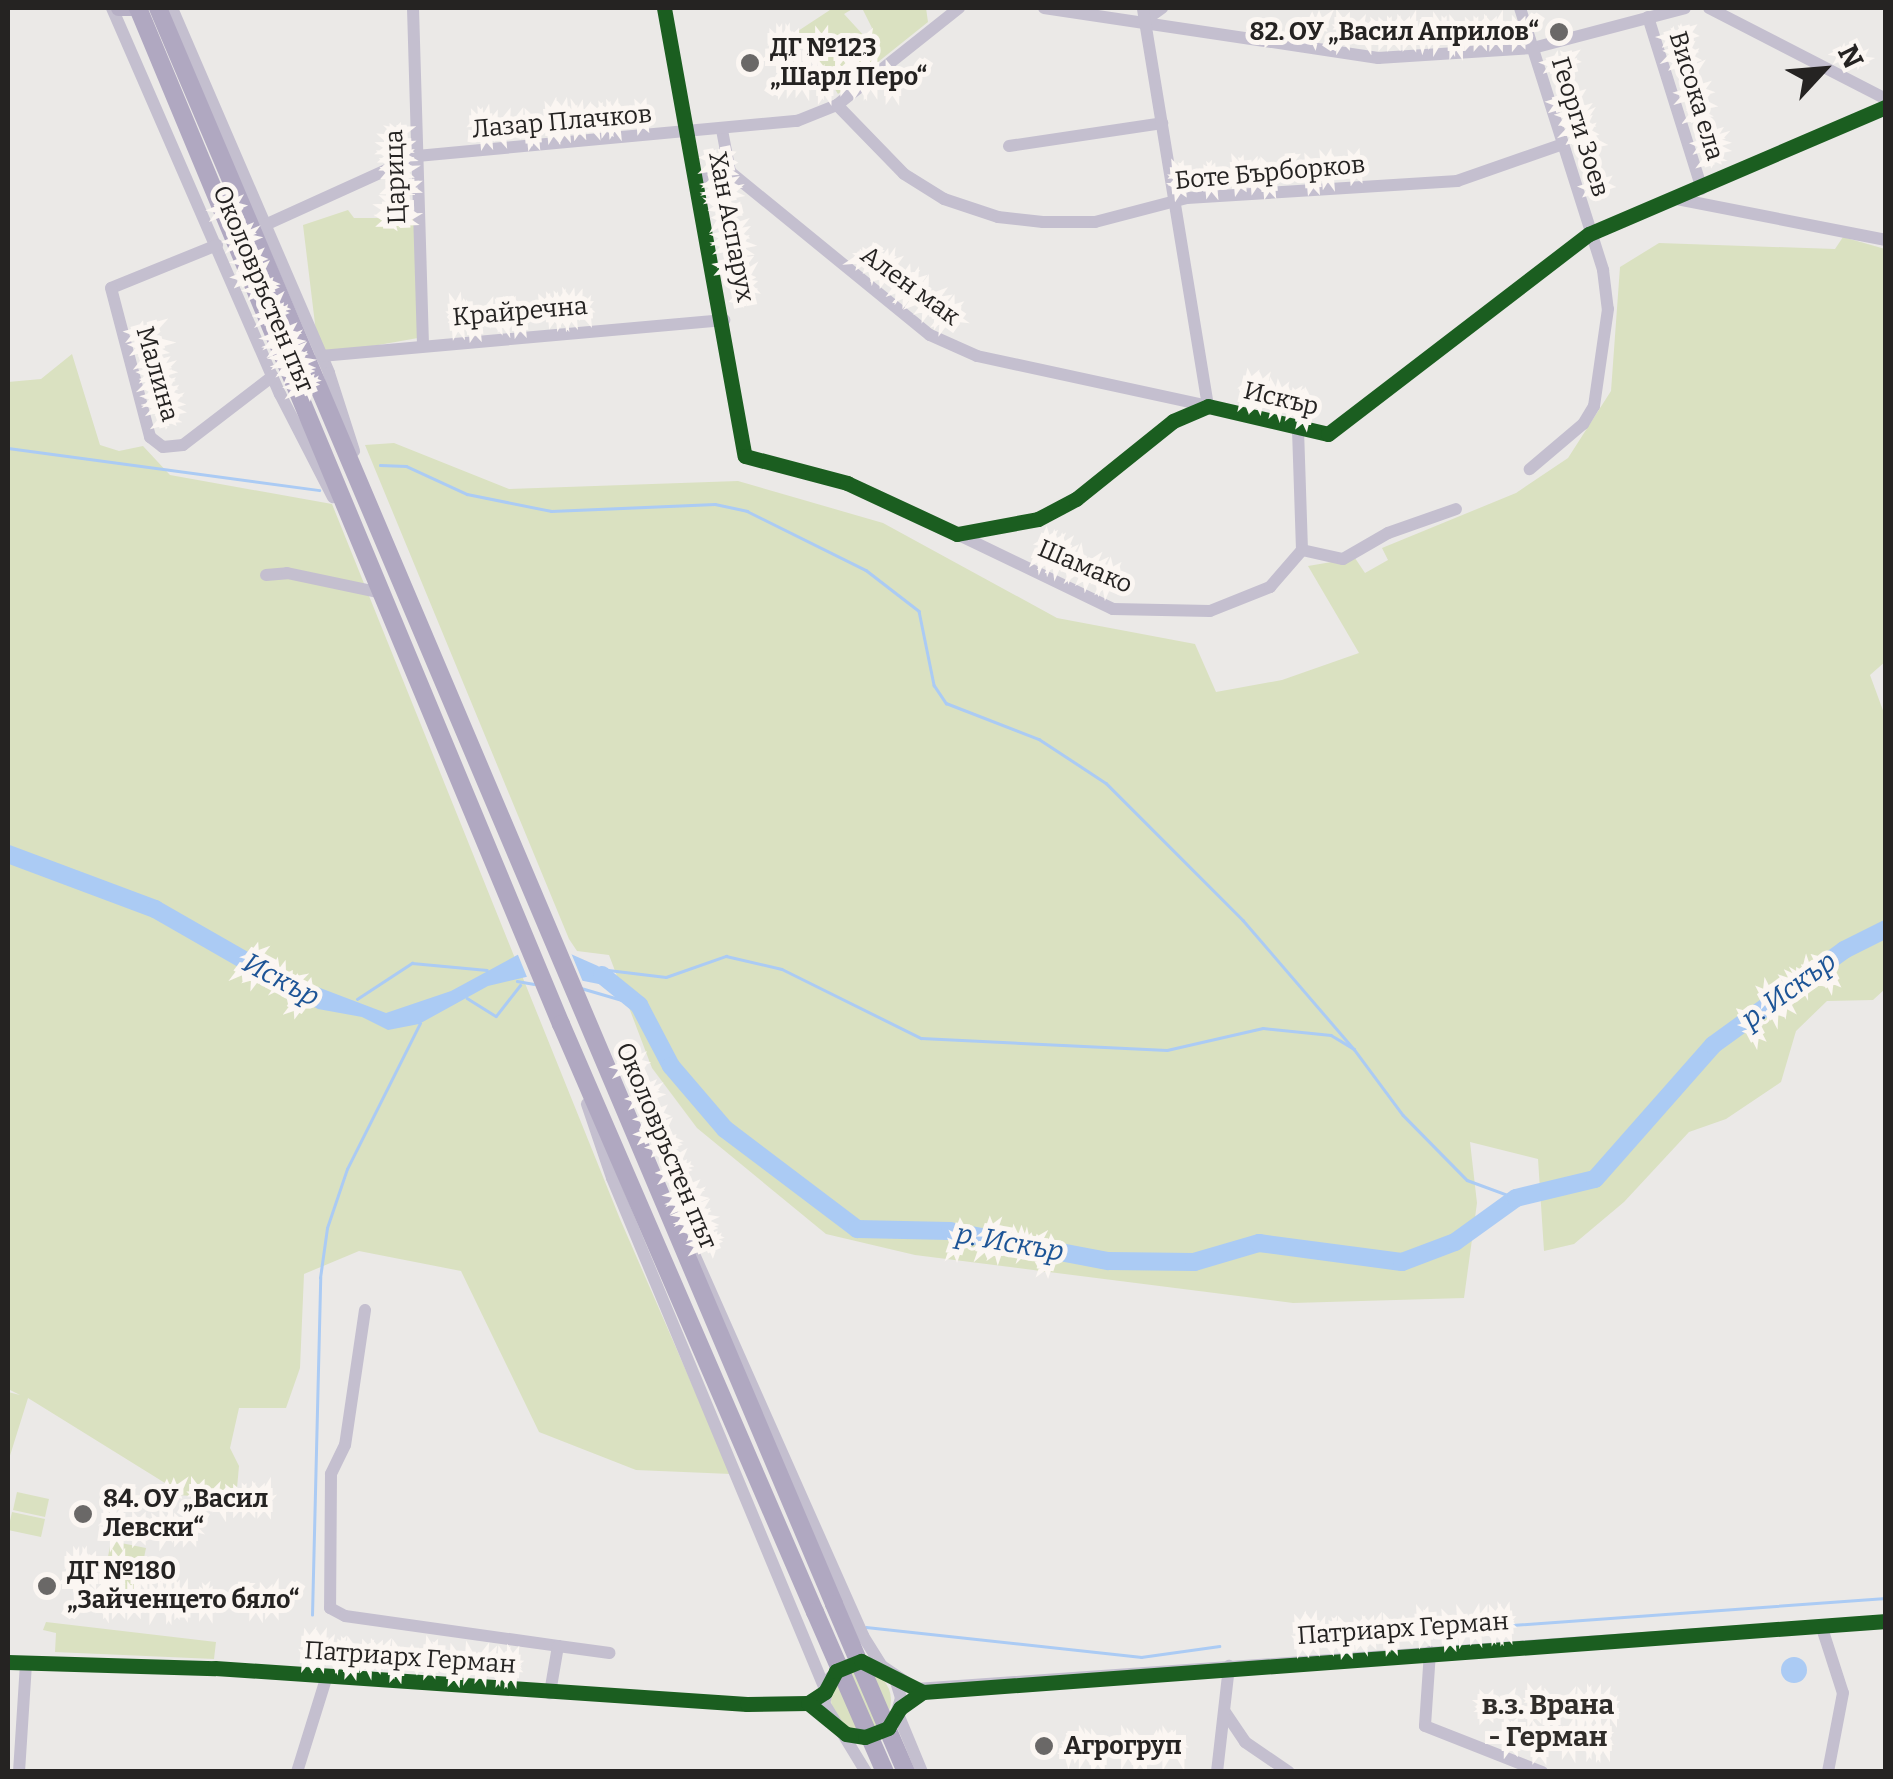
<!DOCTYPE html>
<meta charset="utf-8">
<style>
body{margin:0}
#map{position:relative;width:1893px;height:1779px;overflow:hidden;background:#ebe9e7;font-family:Bitter,serif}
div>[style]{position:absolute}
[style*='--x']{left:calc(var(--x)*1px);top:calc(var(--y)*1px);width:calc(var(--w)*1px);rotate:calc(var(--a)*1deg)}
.green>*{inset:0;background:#dae1c1}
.round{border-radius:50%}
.water>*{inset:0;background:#abcbf4}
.pier>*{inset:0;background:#ebe9e7}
.stream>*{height:2.5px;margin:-1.25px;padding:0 1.25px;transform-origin:1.25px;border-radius:1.25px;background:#abcbf4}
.river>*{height:18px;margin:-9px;padding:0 9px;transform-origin:9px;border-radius:9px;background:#abcbf4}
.minor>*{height:12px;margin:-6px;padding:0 6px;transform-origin:6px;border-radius:6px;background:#c4bfcf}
.major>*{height:15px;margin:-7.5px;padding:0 7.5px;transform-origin:7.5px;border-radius:7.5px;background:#b6afc5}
.highway>*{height:18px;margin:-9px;padding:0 9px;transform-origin:9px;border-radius:9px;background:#b0a8c1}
.highway-bridge>*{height:18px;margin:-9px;padding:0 9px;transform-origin:9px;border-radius:9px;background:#b0a8c1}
.cycleway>*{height:15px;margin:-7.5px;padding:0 7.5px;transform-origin:7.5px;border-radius:7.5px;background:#1b5e20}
.dots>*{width:28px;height:28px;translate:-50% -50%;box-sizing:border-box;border:5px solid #fbf6f2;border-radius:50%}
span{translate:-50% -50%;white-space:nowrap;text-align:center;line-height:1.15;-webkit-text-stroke:10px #fbf6f2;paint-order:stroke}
.poi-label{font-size:25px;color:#252322;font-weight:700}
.right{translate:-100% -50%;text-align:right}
.left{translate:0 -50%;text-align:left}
.street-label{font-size:25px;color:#252322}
.water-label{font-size:28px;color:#1d5496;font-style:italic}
.neighbourhood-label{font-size:28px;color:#302d2a;font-weight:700}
.frame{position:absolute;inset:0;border:10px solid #252322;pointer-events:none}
.north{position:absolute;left:1773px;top:20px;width:100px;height:100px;-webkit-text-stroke:8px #fbf6f2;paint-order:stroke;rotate:64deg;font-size:28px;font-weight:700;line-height:40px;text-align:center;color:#252322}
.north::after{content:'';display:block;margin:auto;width:35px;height:45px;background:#252322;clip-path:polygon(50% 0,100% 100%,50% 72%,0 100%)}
</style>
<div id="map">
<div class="green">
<i style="clip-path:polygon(833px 8px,854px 8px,844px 14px,866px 38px,872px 28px,862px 8px,926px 8px,928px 22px,838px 94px,798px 31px)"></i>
<i style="clip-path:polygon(348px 210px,354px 218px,415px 218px,418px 338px,327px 354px,316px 332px,303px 225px)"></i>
<i style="clip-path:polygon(1843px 237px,1885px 249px,1886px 661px,1870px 675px,1885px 716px,1885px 989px,1873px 1000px,1827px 1001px,1796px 1031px,1781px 1082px,1726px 1119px,1689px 1132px,1624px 1202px,1574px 1244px,1544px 1251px,1538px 1159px,1470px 1142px,1477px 1203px,1464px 1298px,1293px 1303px,915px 1255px,826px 1234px,697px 1128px,652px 1068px,609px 955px,577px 951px,569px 939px,365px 445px,394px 443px,509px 489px,738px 481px,883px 523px,1057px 618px,1195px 644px,1216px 692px,1282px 680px,1359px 653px,1308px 566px,1355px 558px,1365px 573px,1388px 560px,1382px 548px,1516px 493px,1568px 458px,1611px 391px,1620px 267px,1659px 243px,1835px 249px)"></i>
<i style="clip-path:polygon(72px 354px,100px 445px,119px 451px,143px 446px,170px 475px,332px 504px,620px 1219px,731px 1474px,636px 1470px,539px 1432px,461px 1271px,359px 1251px,304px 1274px,300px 1368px,286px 1408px,239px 1408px,230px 1448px,239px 1466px,236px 1499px,163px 1494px,165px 1483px,28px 1398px,8px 1462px,8px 1392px,20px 1395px,8px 1389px,8px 382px,41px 379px)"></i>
<i style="clip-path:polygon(17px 1492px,49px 1499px,45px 1517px,13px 1510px)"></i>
<i style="clip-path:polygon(12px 1512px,45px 1519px,41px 1537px,8px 1530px)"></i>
<i style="clip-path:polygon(111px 1541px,146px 1548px,133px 1611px,99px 1604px)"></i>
<i style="clip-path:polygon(46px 1622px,216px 1642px,214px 1659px,55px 1652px,56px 1633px,43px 1630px)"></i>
<i class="round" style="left:831px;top:1670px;width:60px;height:60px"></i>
</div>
<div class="water">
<i style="clip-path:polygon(564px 951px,598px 966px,619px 988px,543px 973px,488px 986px,419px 1024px,388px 1030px,362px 1017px,318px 1009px,273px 985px,286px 975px,386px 1013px,451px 991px,521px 953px)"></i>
<i class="round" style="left:1781px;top:1657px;width:26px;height:26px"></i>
</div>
<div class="pier">
<i style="clip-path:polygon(541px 944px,569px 948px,583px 982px,559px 976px,529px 982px,516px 950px)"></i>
</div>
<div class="stream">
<i style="--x:8;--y:448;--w:314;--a:7.7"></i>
<i style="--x:380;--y:465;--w:26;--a:2"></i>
<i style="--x:406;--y:466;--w:67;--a:24.7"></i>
<i style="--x:467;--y:494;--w:86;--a:11.4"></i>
<i style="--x:551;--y:511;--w:164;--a:-2.4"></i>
<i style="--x:715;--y:504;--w:33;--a:12"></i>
<i style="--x:747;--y:511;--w:133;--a:26.4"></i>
<i style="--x:866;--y:570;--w:67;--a:37.7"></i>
<i style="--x:919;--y:611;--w:76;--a:78.5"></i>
<i style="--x:934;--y:685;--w:22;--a:56"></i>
<i style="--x:946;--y:703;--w:100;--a:21.2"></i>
<i style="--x:1039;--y:739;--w:80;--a:33.3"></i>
<i style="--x:1106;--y:783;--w:194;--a:45"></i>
<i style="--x:1243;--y:920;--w:170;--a:49.3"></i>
<i style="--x:600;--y:969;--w:66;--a:6.9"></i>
<i style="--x:666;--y:977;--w:64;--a:-19.3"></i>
<i style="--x:726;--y:956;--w:57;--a:13.1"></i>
<i style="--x:782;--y:969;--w:155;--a:26.4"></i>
<i style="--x:921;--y:1038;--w:246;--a:2.8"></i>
<i style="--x:1167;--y:1050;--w:98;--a:-12.9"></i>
<i style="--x:1263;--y:1028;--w:68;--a:5.9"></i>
<i style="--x:1331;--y:1035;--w:27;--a:31"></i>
<i style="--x:1354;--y:1049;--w:82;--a:53.4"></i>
<i style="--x:1403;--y:1115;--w:91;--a:45.4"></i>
<i style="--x:1467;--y:1180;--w:52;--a:20.2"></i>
<i style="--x:517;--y:981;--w:17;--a:10"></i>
<i style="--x:581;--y:988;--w:60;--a:16.3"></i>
<i style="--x:467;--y:998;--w:34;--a:32"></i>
<i style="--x:496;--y:1016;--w:39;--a:-52"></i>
<i style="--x:357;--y:999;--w:66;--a:-33.2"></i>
<i style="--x:412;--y:963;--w:75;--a:5.3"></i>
<i style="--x:312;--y:1615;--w:337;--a:-88.6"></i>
<i style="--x:320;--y:1278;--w:50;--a:-82"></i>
<i style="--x:327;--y:1228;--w:62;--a:-71.3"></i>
<i style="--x:347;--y:1169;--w:163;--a:-63.4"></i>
<i style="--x:866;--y:1627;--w:277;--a:6.2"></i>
<i style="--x:1141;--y:1657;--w:79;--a:-8"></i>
<i style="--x:1348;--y:1637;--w:539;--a:-4.15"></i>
</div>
<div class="river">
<i style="--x:8;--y:854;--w:157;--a:20.5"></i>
<i style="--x:155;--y:909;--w:165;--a:29.8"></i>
<i style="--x:602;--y:975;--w:48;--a:39"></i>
<i style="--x:639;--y:1005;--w:69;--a:62.3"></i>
<i style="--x:671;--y:1066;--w:83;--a:49.4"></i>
<i style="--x:725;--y:1129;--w:166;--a:37.1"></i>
<i style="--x:857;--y:1229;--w:93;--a:1.2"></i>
<i style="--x:950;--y:1231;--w:161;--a:10.8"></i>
<i style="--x:1108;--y:1261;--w:86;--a:0.7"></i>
<i style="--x:1194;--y:1262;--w:68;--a:-16.3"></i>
<i style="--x:1259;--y:1243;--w:144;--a:7.6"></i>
<i style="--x:1402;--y:1262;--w:57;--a:-20.7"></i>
<i style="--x:1455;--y:1242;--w:75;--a:-35.8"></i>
<i style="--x:1516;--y:1198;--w:81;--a:-13.5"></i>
<i style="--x:1595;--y:1179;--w:179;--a:-48.6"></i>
<i style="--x:1713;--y:1045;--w:162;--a:-35.9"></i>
<i style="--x:1844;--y:950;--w:47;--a:-26.6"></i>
</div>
<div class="minor">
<i style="--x:112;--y:8;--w:421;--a:66.5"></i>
<i style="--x:280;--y:394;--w:116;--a:62.8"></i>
<i style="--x:172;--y:8;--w:397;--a:66.7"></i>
<i style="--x:329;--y:373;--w:82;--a:72.2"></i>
<i style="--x:413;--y:8;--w:336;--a:88.3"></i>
<i style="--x:664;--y:8;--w:455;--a:79.8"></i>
<i style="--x:745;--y:456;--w:106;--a:14.8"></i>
<i style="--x:847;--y:483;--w:121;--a:24.9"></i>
<i style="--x:957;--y:534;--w:82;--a:-10.5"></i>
<i style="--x:1038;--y:519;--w:43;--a:-27.8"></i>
<i style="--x:1076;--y:499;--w:124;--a:-38.8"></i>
<i style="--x:1173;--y:421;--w:38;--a:-23"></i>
<i style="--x:1208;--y:406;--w:123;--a:13.1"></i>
<i style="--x:1328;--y:434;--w:329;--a:-37.5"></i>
<i style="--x:1589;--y:234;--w:323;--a:-23.2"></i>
<i style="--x:1044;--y:8;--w:338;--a:8.5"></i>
<i style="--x:1378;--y:58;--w:155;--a:-3.7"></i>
<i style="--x:1533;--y:48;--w:157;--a:-14.7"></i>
<i style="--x:1520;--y:8;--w:275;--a:72.4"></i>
<i style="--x:1603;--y:270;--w:39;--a:83"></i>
<i style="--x:1608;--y:309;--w:98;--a:98.2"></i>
<i style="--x:1594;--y:406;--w:21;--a:121"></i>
<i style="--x:1583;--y:424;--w:70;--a:139.7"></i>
<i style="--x:1709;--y:8;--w:199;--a:27.2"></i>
<i style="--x:1648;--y:17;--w:180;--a:72.6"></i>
<i style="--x:1145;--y:20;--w:21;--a:-35"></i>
<i style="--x:837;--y:105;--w:96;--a:45.8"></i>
<i style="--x:904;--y:174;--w:47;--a:32"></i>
<i style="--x:944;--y:199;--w:57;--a:18.4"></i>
<i style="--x:998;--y:217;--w:45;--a:6.3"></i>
<i style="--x:1043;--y:222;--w:52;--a:0"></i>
<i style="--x:1095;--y:222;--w:95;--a:-14.6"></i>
<i style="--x:1187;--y:198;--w:271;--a:-3.6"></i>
<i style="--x:1457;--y:181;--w:112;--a:-19.2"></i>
<i style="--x:722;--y:130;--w:43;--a:79.2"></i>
<i style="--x:1009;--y:146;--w:155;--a:-8.5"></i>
<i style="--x:730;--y:172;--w:258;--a:39.2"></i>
<i style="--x:930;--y:335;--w:51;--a:24.1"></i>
<i style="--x:977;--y:356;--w:236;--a:12.2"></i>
<i style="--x:1208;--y:406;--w:403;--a:-99.3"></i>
<i style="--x:696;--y:179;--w:35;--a:-12"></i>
<i style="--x:1677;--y:199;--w:213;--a:11.1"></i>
<i style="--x:265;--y:225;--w:167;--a:-24.4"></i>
<i style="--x:417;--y:156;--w:382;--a:-5.3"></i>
<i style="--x:797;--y:121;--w:43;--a:-21.8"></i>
<i style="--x:837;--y:105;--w:156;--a:-38.5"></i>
<i style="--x:217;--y:245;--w:114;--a:157.9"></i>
<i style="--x:111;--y:288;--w:154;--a:75.3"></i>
<i style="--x:150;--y:437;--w:16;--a:38"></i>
<i style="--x:163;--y:447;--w:20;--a:-6"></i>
<i style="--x:183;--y:445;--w:113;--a:-37.5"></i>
<i style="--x:321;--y:356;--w:405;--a:-5.1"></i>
<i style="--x:957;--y:534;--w:173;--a:25.7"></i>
<i style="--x:1113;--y:609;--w:97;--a:1.2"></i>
<i style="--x:1210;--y:611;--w:65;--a:-21.8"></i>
<i style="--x:1270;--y:587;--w:49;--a:-49.1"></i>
<i style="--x:1302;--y:550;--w:118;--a:-91.9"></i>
<i style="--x:1302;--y:550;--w:42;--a:12.4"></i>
<i style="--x:1343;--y:559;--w:52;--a:-30"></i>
<i style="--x:1388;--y:533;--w:72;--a:-19.4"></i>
<i style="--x:266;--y:575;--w:21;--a:-5"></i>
<i style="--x:287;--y:573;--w:97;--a:11.9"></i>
<i style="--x:587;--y:1104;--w:78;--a:71.3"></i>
<i style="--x:612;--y:1178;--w:554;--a:67.37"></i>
<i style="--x:690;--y:1245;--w:428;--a:66.1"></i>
<i style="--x:863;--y:1636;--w:36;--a:58"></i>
<i style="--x:882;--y:1666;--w:41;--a:34.1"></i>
<i style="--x:916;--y:1689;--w:972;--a:-4.01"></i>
<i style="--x:365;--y:1310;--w:136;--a:98.4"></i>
<i style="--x:345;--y:1445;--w:32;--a:116"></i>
<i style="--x:331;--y:1474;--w:134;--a:90.4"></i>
<i style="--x:330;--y:1608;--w:17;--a:28"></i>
<i style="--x:345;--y:1616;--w:215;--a:8"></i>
<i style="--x:558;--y:1646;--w:48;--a:99.7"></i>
<i style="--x:1821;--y:1625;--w:71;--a:72.1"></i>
<i style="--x:1843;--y:1693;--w:80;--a:100.8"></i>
<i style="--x:558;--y:1646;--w:52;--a:7.7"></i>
<i style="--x:1430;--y:1652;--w:74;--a:93.9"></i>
<i style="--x:1425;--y:1726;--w:126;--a:21.5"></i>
<i style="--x:8;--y:1662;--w:207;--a:1.7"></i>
<i style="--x:215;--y:1668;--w:533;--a:3.87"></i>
<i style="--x:747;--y:1704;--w:61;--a:-0.9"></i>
<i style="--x:808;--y:1703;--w:20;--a:-33"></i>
<i style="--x:845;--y:1665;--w:20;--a:139"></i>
<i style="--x:830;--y:1678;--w:26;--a:103"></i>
<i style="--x:824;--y:1703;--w:81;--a:58.7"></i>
<i style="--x:1225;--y:1712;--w:36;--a:56"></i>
<i style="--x:1245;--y:1742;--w:53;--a:34.3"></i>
<i style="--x:898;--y:1714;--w:63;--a:67.5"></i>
<i style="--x:846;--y:1734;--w:26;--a:4"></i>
<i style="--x:872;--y:1736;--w:27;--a:-34"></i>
<i style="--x:894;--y:1721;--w:24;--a:-73"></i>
<i style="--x:901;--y:1698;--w:21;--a:-107"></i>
<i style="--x:19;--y:1772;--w:109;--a:-86.3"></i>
<i style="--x:297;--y:1772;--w:97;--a:-72.7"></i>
<i style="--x:1217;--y:1772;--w:107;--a:-83.5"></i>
</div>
<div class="major">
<i style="--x:118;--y:8;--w:18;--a:0"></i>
</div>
<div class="highway">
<i style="--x:138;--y:8;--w:1101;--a:67.4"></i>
<i style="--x:561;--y:1024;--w:641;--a:66.64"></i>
<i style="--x:158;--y:8;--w:1733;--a:67.04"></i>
</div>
<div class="highway-bridge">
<i style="--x:834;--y:1604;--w:183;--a:66.8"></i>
<i style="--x:815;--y:1612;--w:175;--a:66.4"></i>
</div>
<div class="cycleway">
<i style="--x:664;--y:8;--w:455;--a:79.8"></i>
<i style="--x:745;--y:456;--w:106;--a:14.8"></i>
<i style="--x:847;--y:483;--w:121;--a:24.9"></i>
<i style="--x:957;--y:534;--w:82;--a:-10.5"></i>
<i style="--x:1038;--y:519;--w:43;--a:-27.8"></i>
<i style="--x:1076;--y:499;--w:124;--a:-38.8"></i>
<i style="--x:1173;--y:421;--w:38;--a:-23"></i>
<i style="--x:1208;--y:406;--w:123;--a:13.1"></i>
<i style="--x:1328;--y:434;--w:329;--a:-37.5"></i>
<i style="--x:1589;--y:234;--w:323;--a:-23.2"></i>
<i style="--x:8;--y:1662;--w:207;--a:1.7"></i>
<i style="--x:215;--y:1668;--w:533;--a:3.87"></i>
<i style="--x:747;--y:1704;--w:61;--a:-0.9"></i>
<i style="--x:808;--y:1703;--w:20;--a:-33"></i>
<i style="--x:825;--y:1692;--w:24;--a:-62"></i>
<i style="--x:836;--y:1671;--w:27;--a:-22"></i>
<i style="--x:861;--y:1661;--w:69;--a:26.6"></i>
<i style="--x:923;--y:1692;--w:966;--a:-4.22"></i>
<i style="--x:808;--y:1703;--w:49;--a:39.2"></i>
<i style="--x:846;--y:1734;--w:19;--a:9"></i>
<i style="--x:865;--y:1737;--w:25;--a:-21"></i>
<i style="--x:888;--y:1728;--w:23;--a:-59"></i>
<i style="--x:900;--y:1708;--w:28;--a:-35"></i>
</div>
<div class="dots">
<i style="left:1559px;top:32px;background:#6a6867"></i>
<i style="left:750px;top:63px;background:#6a6867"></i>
<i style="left:83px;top:1514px;background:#6a6867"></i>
<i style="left:47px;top:1586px;background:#6a6867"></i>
<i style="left:1044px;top:1746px;background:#6a6867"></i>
</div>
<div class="poi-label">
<span class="right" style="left:1539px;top:32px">82. ОУ „Васил Априлов“</span>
<span class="left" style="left:770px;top:63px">ДГ №123<br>„Шарл Перо“</span>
<span class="left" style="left:103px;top:1514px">84. ОУ „Васил<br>Левски“</span>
<span class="left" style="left:67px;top:1586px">ДГ №180<br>„Зайченцето бяло“</span>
<span class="left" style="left:1064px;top:1746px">Агрогруп</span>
</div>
<div class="street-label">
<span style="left:1696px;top:96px;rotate:73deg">Висока ела</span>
<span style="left:562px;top:122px;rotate:-5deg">Лазар Плачков</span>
<span style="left:1580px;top:127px;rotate:73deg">Георги Зоев</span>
<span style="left:1270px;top:173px;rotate:-5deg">Боте Бърборков</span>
<span style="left:396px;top:177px;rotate:-92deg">Царица</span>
<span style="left:731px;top:227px;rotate:79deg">Хан Аспарух</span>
<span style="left:910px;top:286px;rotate:36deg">Ален мак</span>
<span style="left:263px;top:289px;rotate:67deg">Околовръстен път</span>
<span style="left:520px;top:312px;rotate:-5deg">Крайречна</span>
<span style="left:157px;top:374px;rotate:74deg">Малина</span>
<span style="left:1281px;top:399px;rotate:13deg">Искър</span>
<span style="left:1085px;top:567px;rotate:23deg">Шамако</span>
<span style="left:666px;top:1146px;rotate:67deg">Околовръстен път</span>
<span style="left:1403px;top:1629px;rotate:-4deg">Патриарх Герман</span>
<span style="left:410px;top:1658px;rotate:4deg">Патриарх Герман</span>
</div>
<div class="water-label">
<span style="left:281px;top:980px;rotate:28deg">Искър</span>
<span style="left:1789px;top:990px;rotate:-36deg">р. Искър</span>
<span style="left:1010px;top:1243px;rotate:10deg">р. Искър</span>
</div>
<div class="neighbourhood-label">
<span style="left:1548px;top:1721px">в.з. Врана<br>- Герман</span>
</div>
<div class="frame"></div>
<div class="north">N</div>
</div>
